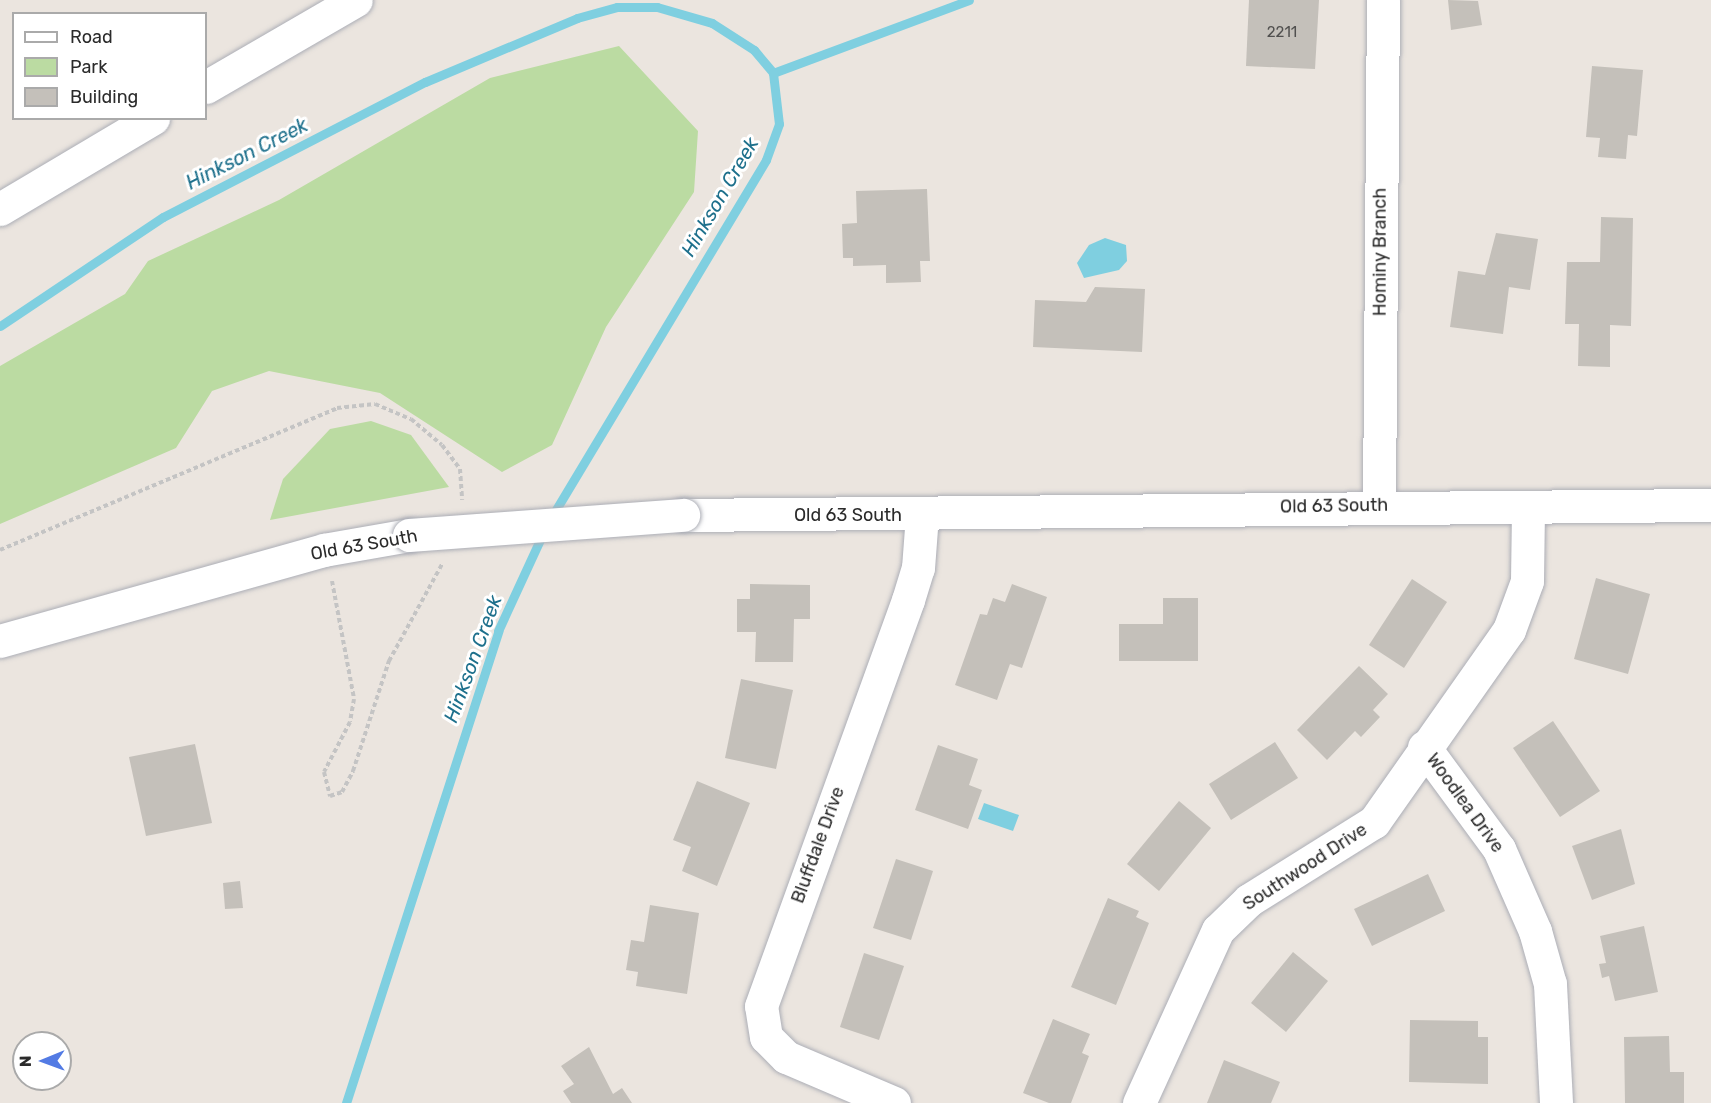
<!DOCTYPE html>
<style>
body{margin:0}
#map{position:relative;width:1711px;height:1103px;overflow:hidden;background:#ebe5df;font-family:Rubik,sans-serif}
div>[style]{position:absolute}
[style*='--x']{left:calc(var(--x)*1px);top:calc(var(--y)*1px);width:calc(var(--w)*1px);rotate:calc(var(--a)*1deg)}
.green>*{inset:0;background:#bbdba2}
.water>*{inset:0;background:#7fcfe0}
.stream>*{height:9px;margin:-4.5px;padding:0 4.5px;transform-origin:4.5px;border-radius:4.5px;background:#7fcfe0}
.building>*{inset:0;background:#c4c0ba}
.path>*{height:4px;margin-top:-2px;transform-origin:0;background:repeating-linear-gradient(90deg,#c4c4c4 0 4.5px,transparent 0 7.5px)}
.roads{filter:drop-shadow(0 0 2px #acaeb6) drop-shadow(0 0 2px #acaeb6)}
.street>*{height:33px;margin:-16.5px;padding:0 16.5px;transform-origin:16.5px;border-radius:16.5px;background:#fff}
.secondary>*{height:33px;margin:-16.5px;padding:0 16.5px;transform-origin:16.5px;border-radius:16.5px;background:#fff}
.bridges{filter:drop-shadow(0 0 2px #acaeb6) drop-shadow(0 0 2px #acaeb6)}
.secondary-bridge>*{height:33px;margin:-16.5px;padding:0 16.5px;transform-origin:16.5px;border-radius:16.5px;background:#fff}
span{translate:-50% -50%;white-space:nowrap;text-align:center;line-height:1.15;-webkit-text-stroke:6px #fff;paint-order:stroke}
.number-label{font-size:15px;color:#51504f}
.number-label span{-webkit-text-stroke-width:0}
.street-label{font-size:18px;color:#2b2b2b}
.water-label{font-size:20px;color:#1e708c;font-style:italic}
.legend{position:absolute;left:12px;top:12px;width:195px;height:108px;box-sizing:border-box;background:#fff;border:2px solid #aaa;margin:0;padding:8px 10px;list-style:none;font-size:18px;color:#2b2b2b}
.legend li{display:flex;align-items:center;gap:12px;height:30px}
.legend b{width:30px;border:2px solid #aaa}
.north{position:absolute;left:12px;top:1031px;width:60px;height:60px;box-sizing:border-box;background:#fff;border:2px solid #aaa;border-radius:50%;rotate:269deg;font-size:16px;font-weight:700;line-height:24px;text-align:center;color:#2b2b2b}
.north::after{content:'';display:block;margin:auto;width:21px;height:27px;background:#537be4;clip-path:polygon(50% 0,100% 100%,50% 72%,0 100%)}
</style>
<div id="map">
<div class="green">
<i style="clip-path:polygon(619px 46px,698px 131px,694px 192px,606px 327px,552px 445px,502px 472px,380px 393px,269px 371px,212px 391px,176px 448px,0 524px,0 366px,125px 294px,148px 261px,279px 200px,490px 78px)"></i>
<i style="clip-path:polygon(371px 421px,411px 435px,449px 487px,270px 520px,283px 479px,330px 429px)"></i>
</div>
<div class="water">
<i style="clip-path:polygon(1105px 238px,1126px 245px,1127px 261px,1119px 270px,1084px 278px,1077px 263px,1089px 245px)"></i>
<i style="clip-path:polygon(984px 803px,1019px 815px,1013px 831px,978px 819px)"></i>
</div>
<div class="stream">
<i style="--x:773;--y:73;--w:209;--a:-20.4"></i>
<i style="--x:0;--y:326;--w:196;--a:-33.8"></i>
<i style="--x:163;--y:217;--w:295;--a:-27.3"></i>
<i style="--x:425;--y:82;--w:165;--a:-22.8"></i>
<i style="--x:577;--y:18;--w:41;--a:-15.4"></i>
<i style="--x:617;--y:7;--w:40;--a:0"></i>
<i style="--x:657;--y:7;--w:57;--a:16.2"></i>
<i style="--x:712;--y:23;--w:50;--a:32.7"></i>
<i style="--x:754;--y:50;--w:30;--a:50"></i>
<i style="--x:773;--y:73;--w:51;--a:83.3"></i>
<i style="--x:779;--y:124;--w:38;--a:110"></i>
<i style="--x:766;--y:160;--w:419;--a:121"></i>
<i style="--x:346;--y:1103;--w:496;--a:-72.1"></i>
<i style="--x:498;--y:631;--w:110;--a:-65.3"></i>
</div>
<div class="building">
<i style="clip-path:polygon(1249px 0,1319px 0,1315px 69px,1246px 66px)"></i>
<i style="clip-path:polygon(1448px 0,1478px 1px,1482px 25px,1451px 30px)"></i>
<i style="clip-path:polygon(1592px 66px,1643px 70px,1637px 136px,1628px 135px,1626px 159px,1598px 157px,1600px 138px,1586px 137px)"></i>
<i style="clip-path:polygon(927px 189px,930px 261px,920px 261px,921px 282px,886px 283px,886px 265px,853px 266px,853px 258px,843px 258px,842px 224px,857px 223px,856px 191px)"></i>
<i style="clip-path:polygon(1601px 217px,1633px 218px,1631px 326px,1610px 325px,1610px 367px,1578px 366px,1579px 324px,1565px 324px,1567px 262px,1600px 262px)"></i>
<i style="clip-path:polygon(1496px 233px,1538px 239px,1530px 290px,1509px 287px,1503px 334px,1450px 327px,1458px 271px,1485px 275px)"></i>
<i style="clip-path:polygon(1095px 287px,1145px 289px,1142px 352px,1033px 347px,1035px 300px,1086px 302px)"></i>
<i style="clip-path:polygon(1596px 578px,1650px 594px,1628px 674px,1574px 659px)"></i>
<i style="clip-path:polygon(1412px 579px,1447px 602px,1404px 668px,1369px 645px)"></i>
<i style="clip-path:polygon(750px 584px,810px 585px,810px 619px,794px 619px,793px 662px,755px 662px,756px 632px,737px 632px,737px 599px,750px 599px)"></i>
<i style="clip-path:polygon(1012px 584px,1047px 597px,1022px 668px,1010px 664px,997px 700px,955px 685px,980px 614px,987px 615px,993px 598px,1005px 602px)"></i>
<i style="clip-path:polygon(1163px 598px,1198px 598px,1198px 661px,1119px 661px,1119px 624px,1163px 624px)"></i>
<i style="clip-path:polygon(1359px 666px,1388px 694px,1373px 710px,1380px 717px,1361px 737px,1355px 731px,1327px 760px,1297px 730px)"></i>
<i style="clip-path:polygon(741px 679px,793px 690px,776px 769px,725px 758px)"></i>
<i style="clip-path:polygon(1553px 721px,1600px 791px,1560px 817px,1513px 748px)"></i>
<i style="clip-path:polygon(1275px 742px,1298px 778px,1231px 820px,1209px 784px)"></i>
<i style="clip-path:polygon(195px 744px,212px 823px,146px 836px,129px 757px)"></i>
<i style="clip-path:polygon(938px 745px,978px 759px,969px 785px,982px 790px,968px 829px,915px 810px)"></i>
<i style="clip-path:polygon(697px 781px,750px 803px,717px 886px,682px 871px,691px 847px,673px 840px)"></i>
<i style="clip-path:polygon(1179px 801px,1211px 828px,1159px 891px,1127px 864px)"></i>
<i style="clip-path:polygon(1621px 829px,1635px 884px,1592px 900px,1572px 846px)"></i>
<i style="clip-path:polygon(896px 859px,933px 871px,911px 940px,873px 928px)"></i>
<i style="clip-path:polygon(1428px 874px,1445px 911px,1372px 946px,1354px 909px)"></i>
<i style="clip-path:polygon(240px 881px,243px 908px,225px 909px,223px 883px)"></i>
<i style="clip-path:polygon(1108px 898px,1139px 911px,1136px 917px,1149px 923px,1116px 1005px,1071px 987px)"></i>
<i style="clip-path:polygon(650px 905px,699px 913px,687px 994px,636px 986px,638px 972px,626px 970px,631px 940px,644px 942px)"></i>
<i style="clip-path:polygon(1644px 926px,1658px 992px,1615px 1001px,1609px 976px,1602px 978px,1599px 964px,1606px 963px,1600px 936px)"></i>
<i style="clip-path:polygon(1293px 952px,1328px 981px,1286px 1032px,1251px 1003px)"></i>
<i style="clip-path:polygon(864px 953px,904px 966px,879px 1040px,840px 1027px)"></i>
<i style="clip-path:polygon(1053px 1019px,1090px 1034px,1082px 1053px,1089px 1056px,1071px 1103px,1049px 1103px,1023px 1093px)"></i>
<i style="clip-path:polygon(1410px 1020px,1478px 1021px,1478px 1037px,1488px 1037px,1488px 1084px,1409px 1082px)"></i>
<i style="clip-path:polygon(1669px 1036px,1670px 1072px,1684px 1072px,1684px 1103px,1625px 1103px,1624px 1037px)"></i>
<i style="clip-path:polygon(589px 1047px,613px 1094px,622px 1088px,632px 1103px,571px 1103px,563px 1091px,574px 1084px,561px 1066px)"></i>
<i style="clip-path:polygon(1224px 1060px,1280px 1082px,1271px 1103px,1207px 1103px)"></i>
</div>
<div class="path">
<i style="--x:0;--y:550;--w:366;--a:-22.8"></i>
<i style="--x:337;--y:408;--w:38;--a:-6"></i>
<i style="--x:375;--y:404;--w:39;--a:23"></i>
<i style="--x:411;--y:419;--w:40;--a:40"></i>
<i style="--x:442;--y:445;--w:30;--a:53"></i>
<i style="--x:460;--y:469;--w:31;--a:86"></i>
<i style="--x:332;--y:581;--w:120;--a:79.4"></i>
<i style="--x:354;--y:699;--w:23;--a:100"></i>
<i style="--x:350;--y:722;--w:56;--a:117.5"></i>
<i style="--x:324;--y:772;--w:25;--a:76"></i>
<i style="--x:330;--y:796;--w:13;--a:-18"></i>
<i style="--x:342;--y:792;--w:24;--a:-62"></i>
<i style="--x:353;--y:771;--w:116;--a:-71.9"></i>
<i style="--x:389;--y:661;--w:111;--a:-61.3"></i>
</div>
<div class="roads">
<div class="street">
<i style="--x:206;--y:87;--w:173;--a:-30.1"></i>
<i style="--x:0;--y:209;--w:178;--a:-30.7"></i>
<i style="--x:1379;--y:504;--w:504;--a:-89.55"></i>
<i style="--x:1424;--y:747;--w:127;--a:53.7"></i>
<i style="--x:1499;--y:849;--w:90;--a:66.3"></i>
<i style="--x:1535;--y:931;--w:55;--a:74.2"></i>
<i style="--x:1550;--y:984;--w:119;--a:87.1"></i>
<i style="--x:894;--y:1103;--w:117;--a:-156.9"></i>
<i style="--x:786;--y:1057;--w:28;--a:-135"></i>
<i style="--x:766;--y:1037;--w:31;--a:-99"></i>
<i style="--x:761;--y:1006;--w:432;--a:-70.1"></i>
<i style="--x:908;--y:600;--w:34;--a:-73"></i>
<i style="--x:918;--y:568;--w:53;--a:-85.7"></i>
<i style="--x:1139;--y:1103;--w:190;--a:-65.5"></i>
<i style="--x:1218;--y:930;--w:43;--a:-44.1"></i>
<i style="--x:1249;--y:900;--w:147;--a:-32"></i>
<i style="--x:1374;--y:822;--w:235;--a:-54.9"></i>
<i style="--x:1509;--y:630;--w:52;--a:-69.8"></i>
<i style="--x:1527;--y:581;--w:72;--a:-89.2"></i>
</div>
<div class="secondary">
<i style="--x:683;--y:515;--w:1028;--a:-0.56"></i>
<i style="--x:0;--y:641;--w:337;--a:-15.7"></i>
<i style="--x:324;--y:550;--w:86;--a:-10"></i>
</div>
</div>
<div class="bridges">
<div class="secondary-bridge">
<i style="--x:409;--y:535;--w:275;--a:-4.2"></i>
</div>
</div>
<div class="number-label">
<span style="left:1282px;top:33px">2211</span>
</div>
<div class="street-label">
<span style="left:1380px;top:252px;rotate:-90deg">Hominy Branch</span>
<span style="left:1334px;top:506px;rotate:-1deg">Old 63 South</span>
<span style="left:848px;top:515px">Old 63 South</span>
<span style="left:364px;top:545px;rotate:-10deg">Old 63 South</span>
<span style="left:1465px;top:803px;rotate:54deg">Woodlea Drive</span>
<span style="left:818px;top:845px;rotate:-70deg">Bluffdale Drive</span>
<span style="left:1305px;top:867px;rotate:-33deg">Southwood Drive</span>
</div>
<div class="water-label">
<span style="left:247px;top:154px;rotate:-27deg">Hinkson Creek</span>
<span style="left:720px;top:197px;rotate:-60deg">Hinkson Creek</span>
<span style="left:473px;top:659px;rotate:-70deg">Hinkson Creek</span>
</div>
<ul class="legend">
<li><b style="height:8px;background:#fff"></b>Road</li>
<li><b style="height:16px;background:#bbdba2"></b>Park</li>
<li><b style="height:16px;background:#c4c0ba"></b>Building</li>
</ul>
<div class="north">N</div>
</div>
